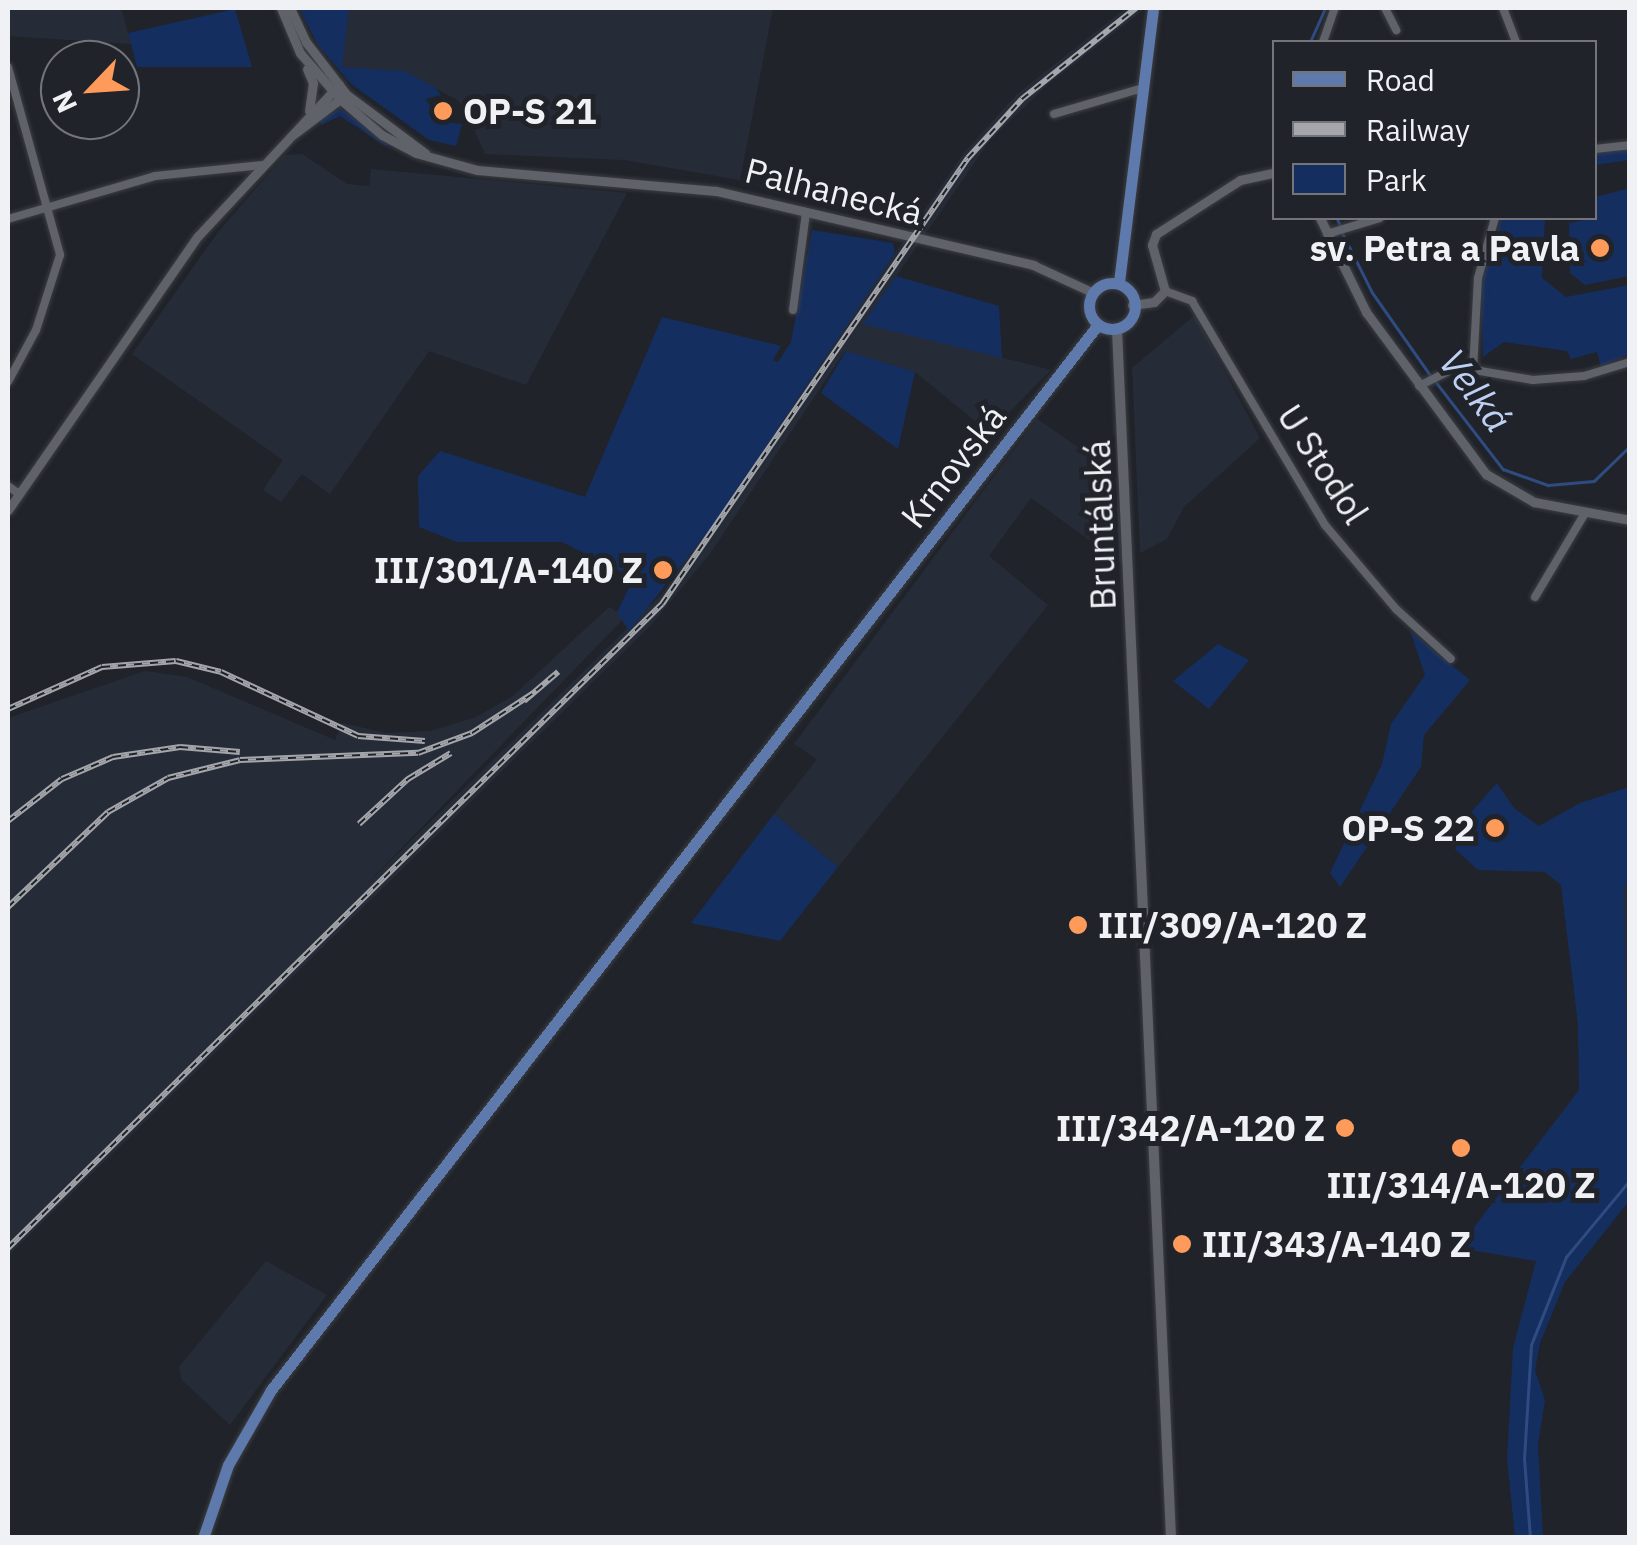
<!DOCTYPE html>
<meta charset="utf-8">
<style>
body{margin:0}
#map{position:relative;width:1637px;height:1545px;overflow:hidden;background:#202329;font-family:"IBM Plex Sans",sans-serif}
div>[style]{position:absolute}
[style*='--x']{left:calc(var(--x)*1px);top:calc(var(--y)*1px);width:calc(var(--w)*1px);rotate:calc(var(--a)*1deg)}
.built>*{inset:0;background:#262c37}
.green>*{inset:0;background:#152e60}
.stream>*{height:2.5px;margin:-1.25px;padding:0 1.25px;transform-origin:1.25px;border-radius:1.25px;background:#2f4c82}
.roads{filter:drop-shadow(0 0 2px #3c3e43) drop-shadow(0 0 2px #3c3e43)}
.minor>*{height:8px;margin:-4px;padding:0 4px;transform-origin:4px;border-radius:4px;background:#5f6269}
.tertiary>*{height:9px;margin:-4.5px;padding:0 4.5px;transform-origin:4.5px;border-radius:4.5px;background:#5f6269}
.secondary>*{height:10px;margin:-5px;padding:0 5px;transform-origin:5px;border-radius:5px;background:#5f6269}
.primary>*{height:11px;margin:-5.5px;padding:0 5.5px;transform-origin:5.5px;border-radius:5.5px;background:#5e79ac}
.primary>.ring{margin:-5.5px;padding:0;box-sizing:content-box;background:none;border:11px solid #5e79ac;border-radius:50%}
.rail>*{height:6px;margin-top:-3px;transform-origin:0;background:repeating-linear-gradient(90deg,#202329 0 8px,#a4a6ab 0 16px);box-sizing:border-box;border-block:2px solid #a4a6ab}
.dots>*{width:28px;height:28px;translate:-50% -50%;box-sizing:border-box;border:5px solid #202329;border-radius:50%}
span{translate:-50% -50%;white-space:nowrap;text-align:center;line-height:1.15;-webkit-text-stroke:10px #202329;paint-order:stroke}
.poi-label{font-size:35px;color:#eff1f5;font-weight:700}
.left{translate:0 -50%;text-align:left}
.right{translate:-100% -50%;text-align:right}
.street-label{font-size:35px;color:#eff1f5}
.water-label{font-size:38px;color:#bfd1f3;font-style:italic}
.frame{position:absolute;inset:0;border:10px solid #eff1f5;pointer-events:none}
.legend{position:absolute;left:1272px;top:40px;width:325px;height:180px;box-sizing:border-box;background:#202329;border:2px solid #73757b;margin:0;padding:12px 18px;list-style:none;font-size:30px;color:#eff1f5}
.legend li{display:flex;align-items:center;gap:20px;height:50px}
.legend b{width:50px;border:2px solid #73757b}
.north{position:absolute;left:40px;top:40px;width:100px;height:100px;box-sizing:border-box;background:#202329;border:2px solid #73757b;border-radius:50%;rotate:245deg;font-size:28px;font-weight:700;line-height:40px;text-align:center;color:#eff1f5}
.north::after{content:'';display:block;margin:auto;width:35px;height:45px;background:#ff9b5a;clip-path:polygon(50% 0,100% 100%,50% 72%,0 100%)}
</style>
<div id="map">
<div class="built">
<i style="clip-path:polygon(8px 8px,121px 8px,131px 44px,8px 36px)"></i>
<i style="clip-path:polygon(349px 8px,773px 8px,740px 180px,624px 160px,485px 154px,475px 132px,479px 117px,465px 114px,459px 101px,404px 71px,341px 68px)"></i>
<i style="clip-path:polygon(1126px 8px,1146px 8px,1046px 86px,990px 140px,864px 323px,1051px 370px,989px 432px,915px 372px,845px 351px,711px 552px,653px 623px,8px 1256px,8px 718px,145px 671px,187px 677px,335px 740px,342px 723px,386px 733px,431px 731px,476px 717px,513px 696px,609px 607px,625px 617px,359px 892px,662px 594px,963px 154px,1017px 94px)"></i>
<i style="clip-path:polygon(302px 154px,347px 184px,369px 186px,371px 169px,627px 193px,526px 385px,429px 351px,330px 494px,302px 474px,281px 502px,263px 490px,283px 460px,132px 354px,218px 232px,285px 155px)"></i>
<i style="clip-path:polygon(1195px 315px,1260px 438px,1184px 507px,1167px 539px,1140px 553px,1132px 368px)"></i>
<i style="clip-path:polygon(1037px 419px,1115px 472px,1124px 565px,1031px 498px,989px 556px,1048px 605px,838px 867px,774px 814px,817px 759px,794px 744px)"></i>
<i style="clip-path:polygon(1629px 884px,1630px 1103px,1625px 1103px,1624px 885px)"></i>
<i style="clip-path:polygon(266px 1261px,327px 1295px,230px 1425px,181px 1379px,179px 1367px)"></i>
</div>
<div class="green">
<i style="clip-path:polygon(299px 8px,349px 8px,342px 67px,404px 71px,436px 88px,441px 95px,425px 99px,444px 122px,462px 124px,456px 146px,429px 140px,351px 84px,318px 45px)"></i>
<i style="clip-path:polygon(235px 9px,252px 67px,137px 67px,128px 33px)"></i>
<i style="clip-path:polygon(340px 109px,389px 141px,387px 147px,340px 116px,321px 125px,320px 119px)"></i>
<i style="clip-path:polygon(1629px 148px,1629px 160px,1595px 165px,1594px 152px)"></i>
<i style="clip-path:polygon(1629px 188px,1629px 276px,1585px 285px,1570px 273px,1569px 223px,1594px 218px,1596px 197px)"></i>
<i style="clip-path:polygon(1501px 218px,1545px 218px,1542px 278px,1566px 297px,1629px 285px,1629px 354px,1601px 367px,1597px 352px,1571px 359px,1567px 351px,1504px 342px,1483px 357px,1481px 282px)"></i>
<i style="clip-path:polygon(812px 230px,893px 243px,895px 253px,714px 524px,629px 631px,617px 612px,634px 578px,562px 542px,457px 542px,419px 527px,418px 476px,440px 451px,585px 497px,662px 317px,781px 346px,773px 360px,778px 362px,791px 342px)"></i>
<i style="clip-path:polygon(896px 276px,999px 306px,1002px 358px,863px 324px)"></i>
<i style="clip-path:polygon(846px 351px,915px 372px,898px 449px,821px 393px)"></i>
<i style="clip-path:polygon(1410px 631px,1470px 680px,1424px 735px,1421px 767px,1340px 887px,1330px 873px,1382px 764px,1391px 724px,1425px 675px)"></i>
<i style="clip-path:polygon(1218px 644px,1249px 660px,1209px 709px,1173px 681px)"></i>
<i style="clip-path:polygon(1497px 783px,1514px 808px,1539px 826px,1580px 803px,1629px 787px,1629px 884px,1624px 885px,1629px 1201px,1565px 1282px,1540px 1343px,1535px 1370px,1545px 1400px,1538px 1444px,1543px 1537px,1515px 1537px,1507px 1459px,1513px 1348px,1536px 1261px,1470px 1250px,1465px 1239px,1579px 1090px,1578px 1025px,1561px 885px,1545px 872px,1478px 870px,1455px 849px,1464px 820px)"></i>
<i style="clip-path:polygon(774px 814px,838px 867px,780px 941px,691px 923px)"></i>
</div>
<div class="stream">
<i style="--x:1310;--y:42;--w:37;--a:-66"></i>
<i style="--x:1337;--y:218;--w:10;--a:66"></i>
<i style="--x:1343;--y:234;--w:65;--a:63.4"></i>
<i style="--x:1372;--y:292;--w:103;--a:54.9"></i>
<i style="--x:1436;--y:382;--w:110;--a:52.4"></i>
<i style="--x:1503;--y:469;--w:48;--a:19.6"></i>
<i style="--x:1548;--y:485;--w:46;--a:-5"></i>
<i style="--x:1594;--y:481;--w:50;--a:-44.2"></i>
<i style="--x:1530;--y:1538;--w:79;--a:-94.3"></i>
<i style="--x:1524;--y:1459;--w:114;--a:-86.5"></i>
<i style="--x:1531;--y:1345;--w:95;--a:-68.3"></i>
<i style="--x:1566;--y:1257;--w:100;--a:-50.3"></i>
</div>
<div class="roads">
<div class="minor">
<i style="--x:1385;--y:8;--w:25;--a:63"></i>
<i style="--x:1503;--y:8;--w:36;--a:69"></i>
<i style="--x:1323;--y:42;--w:36;--a:-71"></i>
<i style="--x:8;--y:67;--w:195;--a:74.5"></i>
<i style="--x:60;--y:255;--w:79;--a:107.7"></i>
<i style="--x:36;--y:330;--w:59;--a:118.3"></i>
<i style="--x:1054;--y:114;--w:93;--a:-16.3"></i>
<i style="--x:1594;--y:149;--w:36;--a:-6"></i>
<i style="--x:8;--y:219;--w:153;--a:-16.3"></i>
<i style="--x:155;--y:176;--w:108;--a:-5.9"></i>
<i style="--x:1327;--y:234;--w:55;--a:-16.8"></i>
<i style="--x:1165;--y:291;--w:29;--a:20"></i>
<i style="--x:1192;--y:301;--w:261;--a:59.3"></i>
<i style="--x:1325;--y:525;--w:110;--a:49.8"></i>
<i style="--x:1396;--y:609;--w:74;--a:42.3"></i>
<i style="--x:793;--y:310;--w:99;--a:-82.4"></i>
<i style="--x:1473;--y:370;--w:92;--a:-86.9"></i>
<i style="--x:1478;--y:278;--w:62;--a:-74.2"></i>
<i style="--x:1419;--y:386;--w:42;--a:-26.6"></i>
<i style="--x:1457;--y:367;--w:77;--a:9.7"></i>
<i style="--x:1533;--y:380;--w:51;--a:-4.5"></i>
<i style="--x:1584;--y:376;--w:48;--a:-16.9"></i>
<i style="--x:8;--y:486;--w:14;--a:36"></i>
<i style="--x:1535;--y:597;--w:98;--a:-59.2"></i>
</div>
<div class="tertiary">
<i style="--x:281;--y:8;--w:49;--a:67.1"></i>
<i style="--x:300;--y:53;--w:61;--a:49"></i>
<i style="--x:340;--y:99;--w:55;--a:40.6"></i>
<i style="--x:382;--y:135;--w:38;--a:28"></i>
<i style="--x:416;--y:153;--w:63;--a:15.6"></i>
<i style="--x:477;--y:170;--w:240;--a:5"></i>
<i style="--x:716;--y:191;--w:326;--a:13.1"></i>
<i style="--x:1033;--y:265;--w:67;--a:24.7"></i>
<i style="--x:290;--y:8;--w:38;--a:65"></i>
<i style="--x:306;--y:42;--w:66;--a:52.4"></i>
<i style="--x:346;--y:94;--w:99;--a:36.8"></i>
<i style="--x:307;--y:69;--w:15;--a:67"></i>
<i style="--x:313;--y:83;--w:28;--a:98"></i>
<i style="--x:294;--y:134;--w:61;--a:-37.1"></i>
<i style="--x:1320;--y:218;--w:105;--a:63.9"></i>
<i style="--x:1366;--y:312;--w:202;--a:53.5"></i>
<i style="--x:1486;--y:474;--w:56;--a:30.3"></i>
<i style="--x:1534;--y:502;--w:98;--a:10.6"></i>
<i style="--x:1132;--y:305;--w:22;--a:-8"></i>
<i style="--x:1154;--y:302;--w:16;--a:-45"></i>
<i style="--x:1165;--y:291;--w:48;--a:-105.8"></i>
<i style="--x:1152;--y:245;--w:12;--a:-70"></i>
<i style="--x:1156;--y:234;--w:100;--a:-32.7"></i>
<i style="--x:1240;--y:180;--w:35;--a:-12"></i>
<i style="--x:8;--y:510;--w:333;--a:-55.3"></i>
<i style="--x:198;--y:236;--w:207;--a:-47"></i>
</div>
<div class="secondary">
<i style="--x:1117;--y:330;--w:1209;--a:87.44"></i>
</div>
<div class="primary">
<i style="--x:1119;--y:282;--w:276;--a:-82.9"></i>
<i class="ring" style="left:1089px;top:283px;width:35px;height:35px"></i>
<i style="--x:203;--y:1538;--w:77;--a:-71.1"></i>
<i style="--x:228;--y:1465;--w:86;--a:-60.2"></i>
<i style="--x:271;--y:1390;--w:1347;--a:-52.18"></i>
</div>
</div>
<div class="rail">
<i style="--x:524;--y:701;--w:45;--a:-40.5"></i>
<i style="--x:8;--y:709;--w:103;--a:-24.1"></i>
<i style="--x:102;--y:667;--w:74;--a:-4.6"></i>
<i style="--x:176;--y:661;--w:46;--a:13.7"></i>
<i style="--x:221;--y:672;--w:151;--a:25"></i>
<i style="--x:358;--y:736;--w:67;--a:4.3"></i>
<i style="--x:8;--y:821;--w:68;--a:-37.9"></i>
<i style="--x:62;--y:779;--w:56;--a:-23.3"></i>
<i style="--x:113;--y:757;--w:68;--a:-8.5"></i>
<i style="--x:180;--y:747;--w:60;--a:4.8"></i>
<i style="--x:359;--y:824;--w:67;--a:-42.6"></i>
<i style="--x:408;--y:779;--w:50;--a:-31.2"></i>
<i style="--x:8;--y:907;--w:138;--a:-43.5"></i>
<i style="--x:108;--y:812;--w:69;--a:-29.5"></i>
<i style="--x:168;--y:778;--w:74;--a:-14"></i>
<i style="--x:240;--y:760;--w:178;--a:-2.3"></i>
<i style="--x:418;--y:753;--w:58;--a:-20.3"></i>
<i style="--x:472;--y:733;--w:72;--a:-33"></i>
<i style="--x:8;--y:1248;--w:918;--a:-44.56"></i>
<i style="--x:662;--y:604;--w:541;--a:-55.55"></i>
<i style="--x:968;--y:158;--w:80;--a:-47.5"></i>
<i style="--x:1022;--y:99;--w:146;--a:-38.6"></i>
</div>
<div class="dots">
<i style="left:443px;top:111px;background:#ff9b5a"></i>
<i style="left:1600px;top:248px;background:#ff9b5a"></i>
<i style="left:663px;top:570px;background:#ff9b5a"></i>
<i style="left:1495px;top:828px;background:#ff9b5a"></i>
<i style="left:1078px;top:925px;background:#ff9b5a"></i>
<i style="left:1345px;top:1128px;background:#ff9b5a"></i>
<i style="left:1461px;top:1148px;background:#ff9b5a"></i>
<i style="left:1182px;top:1244px;background:#ff9b5a"></i>
</div>
<div class="poi-label">
<span class="left" style="left:463px;top:111px">OP-S 21</span>
<span class="right" style="left:1580px;top:248px">sv. Petra a Pavla</span>
<span class="right" style="left:643px;top:570px">III/301/A-140 Z</span>
<span class="right" style="left:1475px;top:828px">OP-S 22</span>
<span class="left" style="left:1098px;top:925px">III/309/A-120 Z</span>
<span class="right" style="left:1325px;top:1128px">III/342/A-120 Z</span>
<span style="left:1461px;top:1185px">III/314/A-120 Z</span>
<span class="left" style="left:1202px;top:1244px">III/343/A-140 Z</span>
</div>
<div class="street-label">
<span style="left:834px;top:191px;rotate:14deg">Palhanecká</span>
<span style="left:1323px;top:464px;rotate:57deg">U Stodol</span>
<span style="left:953px;top:466px;rotate:-52deg">Krnovská</span>
<span style="left:1100px;top:525px;rotate:-92deg">Bruntálská</span>
</div>
<div class="water-label">
<span style="left:1476px;top:390px;rotate:53deg">Velká</span>
</div>
<div class="frame"></div>
<ul class="legend">
<li><b style="height:12px;background:#5e79ac"></b>Road</li>
<li><b style="height:12px;background:#a4a6ab"></b>Railway</li>
<li><b style="height:28px;background:#152e60"></b>Park</li>
</ul>
<div class="north">N</div>
</div>
